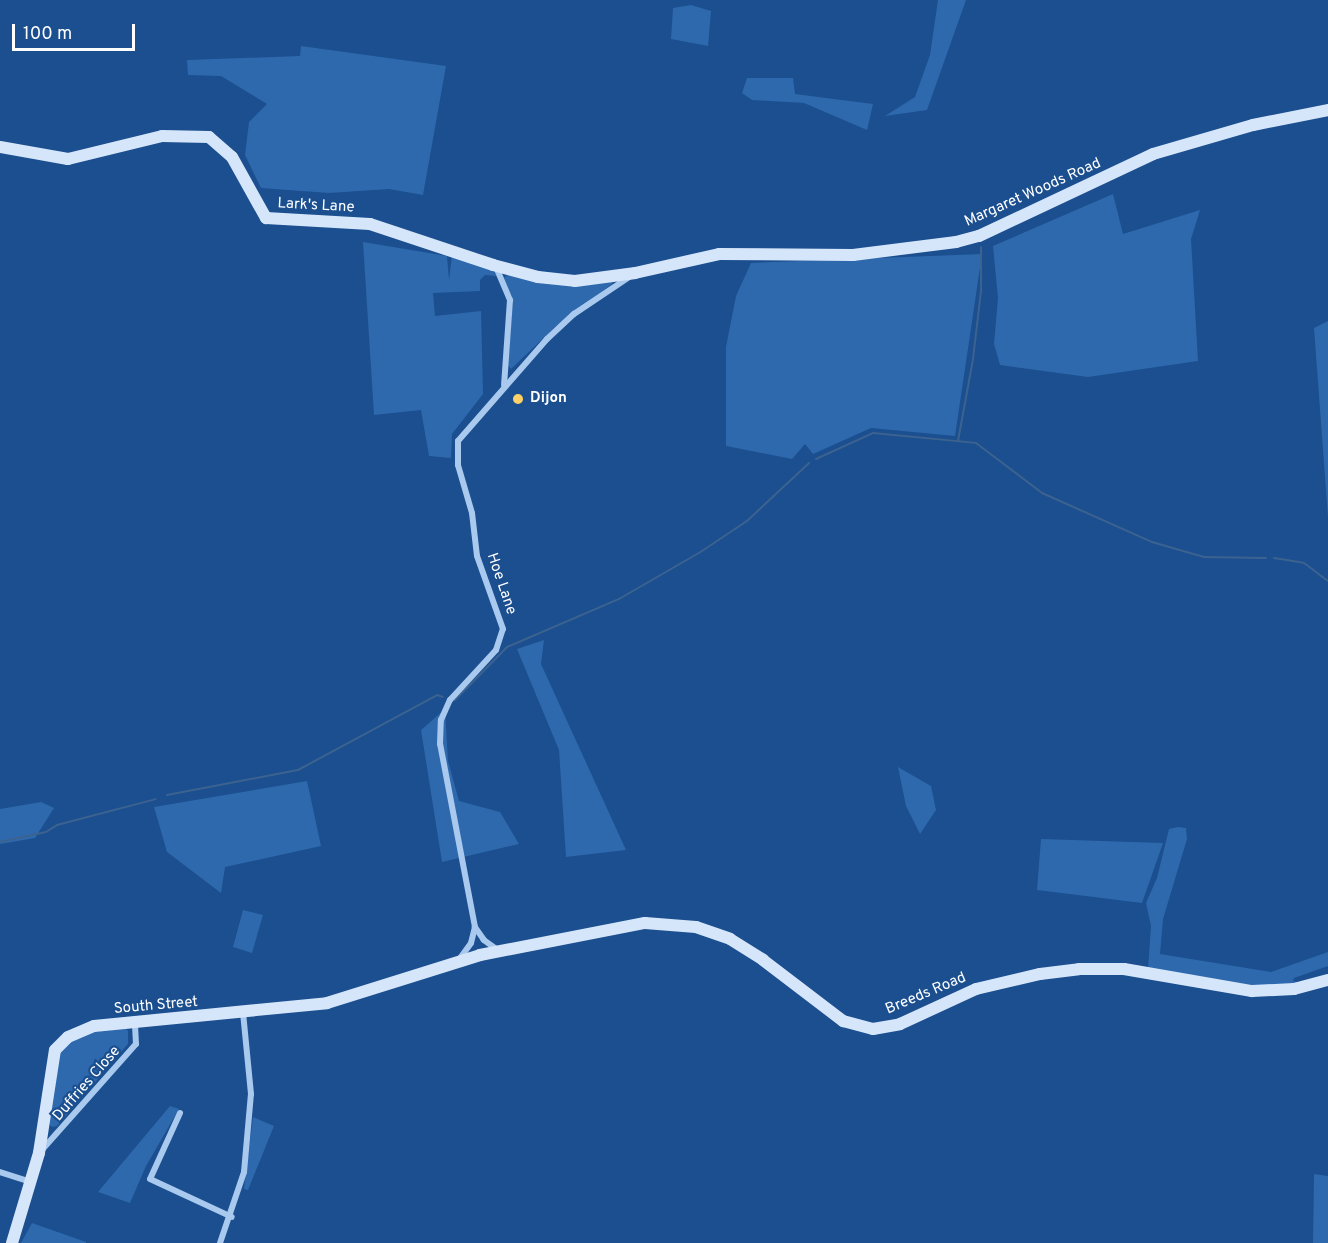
<!DOCTYPE html>
<style>
body{margin:0}
#map{position:relative;width:1328px;height:1243px;overflow:hidden;background:#1b4f8f;font-family:Overpass,sans-serif}
div>[style]{position:absolute}
[style*='--x']{left:calc(var(--x)*1px);top:calc(var(--y)*1px);width:calc(var(--w)*1px);rotate:calc(var(--a)*1deg)}
.green>*{inset:0;background:#2e69ad}
.stream>*{height:2px;margin:-1px;padding:0 1px;transform-origin:1px;border-radius:1px;background:#3c6290}
.street>*{height:6px;margin:-3px;padding:0 3px;transform-origin:3px;border-radius:3px;background:#a9c9ee}
.secondary>*{height:12px;margin:-6px;padding:0 6px;transform-origin:6px;border-radius:6px;background:#d6e6fa}
.dots>*{width:16px;height:16px;translate:-50% -50%;box-sizing:border-box;border:3px solid #1b4f8f;border-radius:50%}
span{translate:-50% -50%;white-space:nowrap;text-align:center;line-height:1.15;-webkit-text-stroke:4.5px #1b4f8f;paint-order:stroke}
.street-label{font-size:15px;color:#fff}
.poi-label{font-size:15px;color:#fff;font-weight:700}
.left{translate:0 -50%;text-align:left}
.scale{position:absolute;left:12px;top:24px;width:123px;height:27px;box-sizing:border-box;border:3px solid #fff;border-top:0;padding-left:8px;font-size:18px;line-height:21px;white-space:nowrap;color:#fff;-webkit-text-stroke:4px #1b4f8f;paint-order:stroke}
</style>
<div id="map">
<div class="green">
<i style="clip-path:polygon(938px 0,966px 0,927px 110px,885px 116px,915px 97px,930px 55px)"></i>
<i style="clip-path:polygon(691px 5px,711px 11px,708px 46px,671px 39px,673px 8px)"></i>
<i style="clip-path:polygon(301px 46px,446px 66px,423px 195px,389px 189px,329px 193px,261px 188px,245px 155px,249px 122px,267px 104px,221px 76px,188px 75px,187px 60px,300px 56px)"></i>
<i style="clip-path:polygon(747px 78px,793px 78px,795px 94px,873px 104px,867px 130px,804px 103px,752px 100px,742px 93px)"></i>
<i style="clip-path:polygon(1113px 194px,1123px 234px,1200px 210px,1191px 239px,1198px 361px,1088px 377px,1000px 365px,994px 344px,998px 298px,993px 246px)"></i>
<i style="clip-path:polygon(363px 242px,447px 256px,449px 280px,452px 255px,492px 269px,497px 276px,485px 275px,480px 280px,480px 291px,433px 293px,435px 316px,481px 311px,483px 394px,452px 434px,451px 458px,429px 456px,421px 410px,374px 415px)"></i>
<i style="clip-path:polygon(982px 254px,955px 436px,871px 428px,813px 454px,805px 444px,792px 459px,726px 446px,726px 347px,736px 296px,751px 263px)"></i>
<i style="clip-path:polygon(509px 273px,612px 281px,612px 284px,555px 327px,511px 369px,508px 365px,513px 299px,504px 278px)"></i>
<i style="clip-path:polygon(1328px 321px,1328px 517px,1314px 328px)"></i>
<i style="clip-path:polygon(544px 640px,541px 664px,626px 850px,566px 857px,559px 750px,517px 649px)"></i>
<i style="clip-path:polygon(445px 709px,448px 761px,459px 801px,500px 812px,519px 844px,442px 862px,421px 730px)"></i>
<i style="clip-path:polygon(898px 767px,931px 786px,936px 810px,920px 834px,906px 806px)"></i>
<i style="clip-path:polygon(307px 781px,321px 846px,225px 867px,221px 893px,167px 852px,154px 807px)"></i>
<i style="clip-path:polygon(41px 802px,54px 808px,35px 838px,0 844px,0 809px)"></i>
<i style="clip-path:polygon(1178px 827px,1186px 828px,1187px 839px,1163px 919px,1160px 954px,1271px 972px,1328px 952px,1328px 966px,1294px 978px,1293px 981px,1301px 983px,1281px 990px,1148px 969px,1151px 926px,1146px 903px,1157px 878px,1169px 829px)"></i>
<i style="clip-path:polygon(1041px 839px,1163px 843px,1142px 903px,1037px 890px)"></i>
<i style="clip-path:polygon(243px 910px,263px 915px,252px 953px,233px 947px)"></i>
<i style="clip-path:polygon(125px 1027px,128px 1031px,128px 1044px,57px 1126px,52px 1127px,47px 1122px,57px 1055px,78px 1034px)"></i>
<i style="clip-path:polygon(170px 1106px,179px 1109px,146px 1166px,130px 1203px,98px 1192px)"></i>
<i style="clip-path:polygon(253px 1117px,274px 1126px,248px 1190px,244px 1189px)"></i>
<i style="clip-path:polygon(1314px 1174px,1328px 1176px,1328px 1243px,1313px 1243px)"></i>
<i style="clip-path:polygon(32px 1223px,86px 1242px,86px 1243px,21px 1243px)"></i>
</div>
<div class="stream">
<i style="--x:958;--y:441;--w:83;--a:-79.6"></i>
<i style="--x:973;--y:359;--w:68;--a:-83.3"></i>
<i style="--x:981;--y:291;--w:44;--a:-90"></i>
<i style="--x:816;--y:459;--w:63;--a:-24.5"></i>
<i style="--x:873;--y:433;--w:103;--a:5.5"></i>
<i style="--x:976;--y:443;--w:83;--a:37.1"></i>
<i style="--x:1042;--y:493;--w:120;--a:24"></i>
<i style="--x:1152;--y:542;--w:54;--a:16.1"></i>
<i style="--x:1204;--y:557;--w:62;--a:0.9"></i>
<i style="--x:1274;--y:558;--w:30;--a:9"></i>
<i style="--x:1304;--y:563;--w:30;--a:37"></i>
<i style="--x:455;--y:700;--w:74;--a:-45.5"></i>
<i style="--x:507;--y:647;--w:122;--a:-23.2"></i>
<i style="--x:619;--y:599;--w:96;--a:-30"></i>
<i style="--x:702;--y:551;--w:54;--a:-33.7"></i>
<i style="--x:747;--y:521;--w:85;--a:-43.1"></i>
<i style="--x:167;--y:795;--w:133;--a:-10.8"></i>
<i style="--x:298;--y:770;--w:158;--a:-28.3"></i>
<i style="--x:437;--y:695;--w:6;--a:18"></i>
<i style="--x:0;--y:842;--w:47;--a:-12.3"></i>
<i style="--x:46;--y:832;--w:13;--a:-32"></i>
<i style="--x:57;--y:825;--w:102;--a:-14.7"></i>
</div>
<div class="street">
<i style="--x:496;--y:267;--w:36;--a:67"></i>
<i style="--x:510;--y:300;--w:85;--a:94"></i>
<i style="--x:499;--y:951;--w:19;--a:-144"></i>
<i style="--x:484;--y:940;--w:16;--a:-125"></i>
<i style="--x:475;--y:927;--w:186;--a:-100.8"></i>
<i style="--x:440;--y:744;--w:24;--a:-88"></i>
<i style="--x:441;--y:720;--w:22;--a:-66"></i>
<i style="--x:450;--y:700;--w:68;--a:-47.4"></i>
<i style="--x:496;--y:650;--w:22;--a:-72"></i>
<i style="--x:503;--y:629;--w:77;--a:-109.6"></i>
<i style="--x:477;--y:556;--w:43;--a:-96.6"></i>
<i style="--x:472;--y:513;--w:50;--a:-106.3"></i>
<i style="--x:458;--y:465;--w:24;--a:-90"></i>
<i style="--x:458;--y:441;--w:135;--a:-48.9"></i>
<i style="--x:547;--y:339;--w:37;--a:-43"></i>
<i style="--x:574;--y:314;--w:66;--a:-33.9"></i>
<i style="--x:458;--y:961;--w:22;--a:-54"></i>
<i style="--x:471;--y:943;--w:16;--a:-76"></i>
<i style="--x:180;--y:1113;--w:72;--a:114.4"></i>
<i style="--x:150;--y:1179;--w:90;--a:24.9"></i>
<i style="--x:41;--y:1151;--w:143;--a:-48.4"></i>
<i style="--x:136;--y:1044;--w:21;--a:-93"></i>
<i style="--x:0;--y:1172;--w:33;--a:18"></i>
<i style="--x:220;--y:1243;--w:75;--a:-71.3"></i>
<i style="--x:244;--y:1172;--w:78;--a:-84.9"></i>
<i style="--x:251;--y:1094;--w:81;--a:-95.6"></i>
</div>
<div class="secondary">
<i style="--x:0;--y:147;--w:69;--a:10"></i>
<i style="--x:68;--y:159;--w:97;--a:-13.7"></i>
<i style="--x:162;--y:136;--w:47;--a:1.2"></i>
<i style="--x:209;--y:137;--w:30;--a:41"></i>
<i style="--x:232;--y:157;--w:70;--a:60.9"></i>
<i style="--x:266;--y:218;--w:104;--a:3.3"></i>
<i style="--x:370;--y:224;--w:130;--a:18.4"></i>
<i style="--x:493;--y:265;--w:47;--a:14.9"></i>
<i style="--x:538;--y:277;--w:37;--a:6"></i>
<i style="--x:575;--y:281;--w:61;--a:-7.6"></i>
<i style="--x:635;--y:273;--w:86;--a:-12.7"></i>
<i style="--x:719;--y:254;--w:134;--a:0.4"></i>
<i style="--x:853;--y:255;--w:104;--a:-7.2"></i>
<i style="--x:956;--y:242;--w:24;--a:-15"></i>
<i style="--x:979;--y:236;--w:192;--a:-25.2"></i>
<i style="--x:1153;--y:154;--w:104;--a:-16.2"></i>
<i style="--x:1253;--y:125;--w:76;--a:-11.3"></i>
<i style="--x:12;--y:1243;--w:94;--a:-73.3"></i>
<i style="--x:39;--y:1153;--w:104;--a:-81.2"></i>
<i style="--x:55;--y:1050;--w:18;--a:-45"></i>
<i style="--x:68;--y:1037;--w:28;--a:-23"></i>
<i style="--x:94;--y:1026;--w:234;--a:-5.6"></i>
<i style="--x:327;--y:1003;--w:160;--a:-17.4"></i>
<i style="--x:480;--y:955;--w:168;--a:-11"></i>
<i style="--x:645;--y:923;--w:51;--a:4.5"></i>
<i style="--x:696;--y:927;--w:36;--a:19"></i>
<i style="--x:730;--y:939;--w:39;--a:32"></i>
<i style="--x:763;--y:960;--w:101;--a:37.3"></i>
<i style="--x:843;--y:1021;--w:31;--a:15"></i>
<i style="--x:873;--y:1029;--w:27;--a:-10"></i>
<i style="--x:900;--y:1024;--w:84;--a:-24.7"></i>
<i style="--x:976;--y:989;--w:66;--a:-13.2"></i>
<i style="--x:1040;--y:974;--w:39;--a:-7"></i>
<i style="--x:1079;--y:969;--w:45;--a:0"></i>
<i style="--x:1124;--y:969;--w:130;--a:9.8"></i>
<i style="--x:1252;--y:991;--w:42;--a:-2.7"></i>
<i style="--x:1294;--y:989;--w:35;--a:-15"></i>
</div>
<div class="dots">
<i style="left:518px;top:399px;background:#ffd166"></i>
</div>
<div class="street-label">
<span style="left:1033px;top:193px;rotate:-24deg">Margaret Woods Road</span>
<span style="left:316px;top:206px;rotate:3deg">Lark's Lane</span>
<span style="left:501px;top:584px;rotate:71deg">Hoe Lane</span>
<span style="left:926px;top:994px;rotate:-23deg">Breeds Road</span>
<span style="left:156px;top:1006px;rotate:-5deg">South Street</span>
<span style="left:87px;top:1084px;rotate:-49deg">Duffries Close</span>
</div>
<div class="poi-label">
<span class="left" style="left:530px;top:399px">Dijon</span>
</div>
<div class="scale">100 m</div>
</div>
